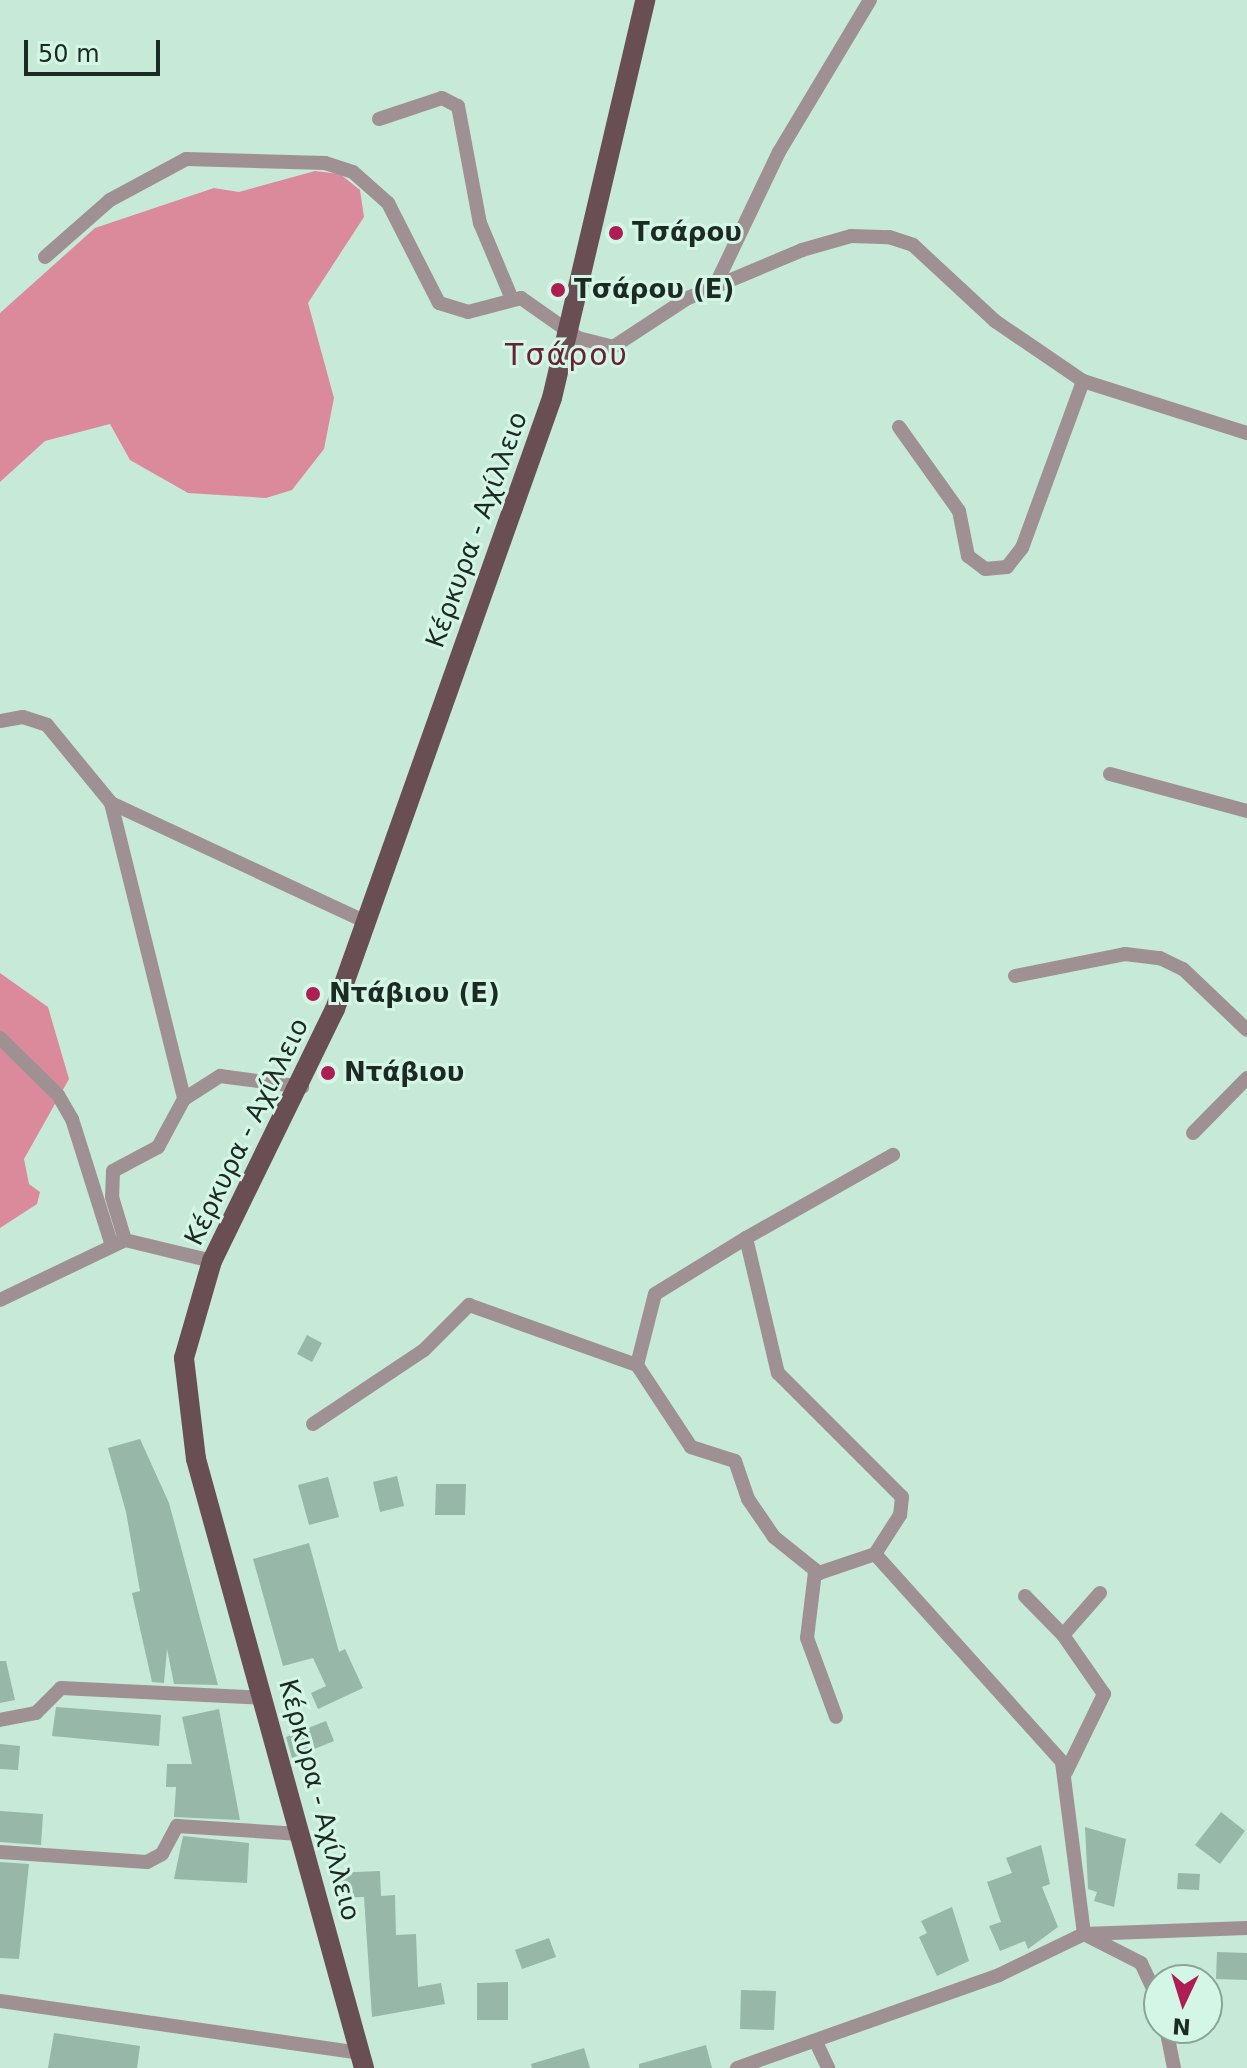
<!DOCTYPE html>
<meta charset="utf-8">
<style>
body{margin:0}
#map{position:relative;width:1247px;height:2068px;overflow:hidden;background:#c7e9d8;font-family:"DejaVu Sans",sans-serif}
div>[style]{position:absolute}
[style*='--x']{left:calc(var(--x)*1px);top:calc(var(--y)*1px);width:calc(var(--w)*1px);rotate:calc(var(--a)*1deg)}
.forest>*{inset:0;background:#db8a9c}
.building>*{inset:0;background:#97b7a8}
.minor>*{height:14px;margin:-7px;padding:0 7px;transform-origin:7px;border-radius:7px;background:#9f9093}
.primary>*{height:20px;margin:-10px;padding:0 10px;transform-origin:10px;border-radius:10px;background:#694f54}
.dots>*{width:22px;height:22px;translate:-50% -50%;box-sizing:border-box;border:4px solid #d4f6e6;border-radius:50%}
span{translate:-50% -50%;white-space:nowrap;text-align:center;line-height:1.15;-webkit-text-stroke:6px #d4f6e6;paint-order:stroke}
.poi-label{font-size:26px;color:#1d2a24;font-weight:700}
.left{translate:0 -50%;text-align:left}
.street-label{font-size:26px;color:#1d2a24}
.quarter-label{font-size:30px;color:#672236;letter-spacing:2px}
.north{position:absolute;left:1143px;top:1964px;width:80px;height:80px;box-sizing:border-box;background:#d4f6e6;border:2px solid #8ba498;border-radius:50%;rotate:184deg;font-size:22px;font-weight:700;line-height:32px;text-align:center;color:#1d2a24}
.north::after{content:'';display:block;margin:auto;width:28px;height:36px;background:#ae1e54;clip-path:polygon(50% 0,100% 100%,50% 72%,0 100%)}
.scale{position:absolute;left:24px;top:40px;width:136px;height:36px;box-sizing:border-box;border:4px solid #1d2a24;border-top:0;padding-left:10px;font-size:24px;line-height:28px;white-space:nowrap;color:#1d2a24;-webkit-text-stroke:6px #d4f6e6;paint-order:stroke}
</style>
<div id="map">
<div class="forest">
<i style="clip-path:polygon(315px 171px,340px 174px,360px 190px,364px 217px,308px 303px,334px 398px,324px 449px,292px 490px,266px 498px,188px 493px,130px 460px,110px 424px,45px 441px,0 482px,0 313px,95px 228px,214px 188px,239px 192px)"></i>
<i style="clip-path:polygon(0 973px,48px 1007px,69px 1079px,24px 1159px,29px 1184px,40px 1192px,37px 1204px,0 1228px)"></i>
</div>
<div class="building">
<i style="clip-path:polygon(307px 1335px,322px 1343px,312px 1362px,297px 1354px)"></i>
<i style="clip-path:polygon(140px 1439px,169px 1503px,218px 1685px,174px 1684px,167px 1649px,164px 1683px,152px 1682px,132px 1593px,140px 1591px,126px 1512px,108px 1448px)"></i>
<i style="clip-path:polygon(397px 1476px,404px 1506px,380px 1512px,373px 1482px)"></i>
<i style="clip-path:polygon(328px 1477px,339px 1517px,309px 1525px,298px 1485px)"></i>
<i style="clip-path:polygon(436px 1484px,466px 1484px,465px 1515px,435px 1515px)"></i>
<i style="clip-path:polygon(309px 1543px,339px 1652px,345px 1649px,363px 1688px,318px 1709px,311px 1693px,326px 1686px,313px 1658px,283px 1666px,253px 1559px)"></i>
<i style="clip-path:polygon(0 1661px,6px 1661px,15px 1700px,0 1703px)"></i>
<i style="clip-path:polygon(56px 1707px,161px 1715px,159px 1746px,52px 1736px)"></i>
<i style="clip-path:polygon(219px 1709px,240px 1820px,174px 1817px,176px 1787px,166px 1787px,167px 1764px,192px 1764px,182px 1717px)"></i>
<i style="clip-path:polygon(326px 1721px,334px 1741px,292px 1758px,286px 1737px)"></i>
<i style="clip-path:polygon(0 1744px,20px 1746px,18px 1770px,0 1769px)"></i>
<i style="clip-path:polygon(0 1811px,43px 1814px,41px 1845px,0 1842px)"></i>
<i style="clip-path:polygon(1221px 1812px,1245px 1831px,1220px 1864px,1195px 1845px)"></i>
<i style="clip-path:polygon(1085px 1827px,1126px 1839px,1114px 1907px,1094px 1901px,1097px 1892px,1088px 1889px)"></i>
<i style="clip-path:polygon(183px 1836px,249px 1843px,247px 1883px,174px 1879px)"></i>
<i style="clip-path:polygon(1041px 1845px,1050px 1884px,1042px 1887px,1058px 1927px,1028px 1949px,1025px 1941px,1000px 1951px,989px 1926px,1001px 1922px,987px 1882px,1012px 1873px,1006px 1858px)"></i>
<i style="clip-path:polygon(0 1862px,29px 1864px,19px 1959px,0 1958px)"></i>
<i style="clip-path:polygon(380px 1871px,381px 1896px,395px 1895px,396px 1935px,416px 1934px,418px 1987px,441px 1983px,445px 2004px,372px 2017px,364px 1897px,334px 1898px,333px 1873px)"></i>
<i style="clip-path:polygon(1178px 1873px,1200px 1874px,1199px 1890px,1177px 1889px)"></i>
<i style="clip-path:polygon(952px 1907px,969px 1961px,937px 1976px,919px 1937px,927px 1933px,921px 1921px)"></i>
<i style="clip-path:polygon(549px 1938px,556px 1957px,522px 1969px,515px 1950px)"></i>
<i style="clip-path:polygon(1217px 1952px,1247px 1953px,1247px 1980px,1216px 1979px)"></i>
<i style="clip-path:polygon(508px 1982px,508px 2020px,477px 2020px,477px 1983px)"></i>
<i style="clip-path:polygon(741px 1990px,776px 1991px,774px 2030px,740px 2029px)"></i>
<i style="clip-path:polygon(54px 2033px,140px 2046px,137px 2068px,48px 2068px)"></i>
<i style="clip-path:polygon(706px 2045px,712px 2068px,639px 2068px,639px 2064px)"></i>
<i style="clip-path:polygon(584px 2048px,590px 2068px,532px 2068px,531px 2064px)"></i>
</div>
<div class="minor">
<i style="--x:379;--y:119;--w:66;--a:-18.4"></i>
<i style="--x:442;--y:98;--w:18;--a:27"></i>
<i style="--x:458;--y:106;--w:119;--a:79.4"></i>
<i style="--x:480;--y:223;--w:82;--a:67.2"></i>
<i style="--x:45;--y:257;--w:86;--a:-41.2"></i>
<i style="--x:110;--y:200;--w:86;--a:-28.3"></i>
<i style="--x:186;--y:159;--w:139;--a:1.6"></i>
<i style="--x:325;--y:163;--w:29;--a:18"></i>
<i style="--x:353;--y:172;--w:47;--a:41.5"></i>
<i style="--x:388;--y:203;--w:112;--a:63"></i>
<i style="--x:439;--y:303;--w:30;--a:17"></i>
<i style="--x:468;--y:312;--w:55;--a:-14.8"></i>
<i style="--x:521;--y:298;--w:70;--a:35.1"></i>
<i style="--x:578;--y:338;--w:36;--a:14"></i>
<i style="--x:613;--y:347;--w:90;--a:-33.2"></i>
<i style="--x:688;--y:298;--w:124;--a:-22.8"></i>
<i style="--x:802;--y:250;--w:51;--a:-15.9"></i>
<i style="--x:851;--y:236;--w:38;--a:2"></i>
<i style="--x:889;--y:237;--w:25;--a:18"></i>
<i style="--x:913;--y:245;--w:112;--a:42.8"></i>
<i style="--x:995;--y:321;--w:107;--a:34.3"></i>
<i style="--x:1083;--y:381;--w:172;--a:17.6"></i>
<i style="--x:715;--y:286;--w:148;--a:-64.5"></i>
<i style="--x:779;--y:152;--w:177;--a:-59.1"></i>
<i style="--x:899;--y:427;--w:103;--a:54.5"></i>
<i style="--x:959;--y:511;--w:46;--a:78.7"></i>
<i style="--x:968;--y:556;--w:21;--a:37"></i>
<i style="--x:985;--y:569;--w:22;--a:-5"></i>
<i style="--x:1007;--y:567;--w:24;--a:-52"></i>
<i style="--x:1022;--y:548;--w:178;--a:-69.9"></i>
<i style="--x:0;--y:721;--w:23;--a:-10"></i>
<i style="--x:23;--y:717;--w:25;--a:18"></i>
<i style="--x:47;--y:725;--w:101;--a:50.6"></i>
<i style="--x:111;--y:803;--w:281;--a:25"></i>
<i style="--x:1110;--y:774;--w:142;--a:15.1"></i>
<i style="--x:111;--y:803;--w:305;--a:76.1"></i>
<i style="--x:184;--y:1099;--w:55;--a:118.4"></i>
<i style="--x:158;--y:1147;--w:51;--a:151.9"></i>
<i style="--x:113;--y:1171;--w:26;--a:92"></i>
<i style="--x:112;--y:1197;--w:45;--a:73.2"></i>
<i style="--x:1015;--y:976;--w:112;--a:-11.3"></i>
<i style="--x:1125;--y:954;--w:35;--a:7"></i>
<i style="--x:1160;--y:958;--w:25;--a:26"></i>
<i style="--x:1183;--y:969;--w:88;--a:43.6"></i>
<i style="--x:0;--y:1038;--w:81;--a:44.5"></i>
<i style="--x:58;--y:1095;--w:28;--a:60"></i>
<i style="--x:72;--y:1119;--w:130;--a:72.5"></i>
<i style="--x:184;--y:1099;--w:43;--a:-32.6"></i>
<i style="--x:220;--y:1076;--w:83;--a:7.6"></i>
<i style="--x:1193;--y:1133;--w:77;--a:-45.5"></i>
<i style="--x:746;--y:1238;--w:169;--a:-29.5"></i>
<i style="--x:0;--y:1300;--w:139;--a:-25.6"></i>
<i style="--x:125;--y:1240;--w:89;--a:13.6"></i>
<i style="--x:637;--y:1365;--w:73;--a:-75.8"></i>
<i style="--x:655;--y:1294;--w:107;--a:-31.6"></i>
<i style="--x:746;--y:1238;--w:139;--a:76.7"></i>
<i style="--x:778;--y:1373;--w:175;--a:45"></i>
<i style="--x:902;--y:1497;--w:18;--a:96"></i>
<i style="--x:900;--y:1515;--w:46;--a:122.7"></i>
<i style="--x:313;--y:1424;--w:133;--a:-33.7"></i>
<i style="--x:424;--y:1350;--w:64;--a:-45"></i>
<i style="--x:469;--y:1305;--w:178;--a:19.7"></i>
<i style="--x:637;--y:1365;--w:98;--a:56.6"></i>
<i style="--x:691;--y:1447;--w:46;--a:17.7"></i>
<i style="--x:735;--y:1461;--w:40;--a:71.1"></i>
<i style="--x:748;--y:1499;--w:46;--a:55.6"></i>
<i style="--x:774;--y:1537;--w:58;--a:38.7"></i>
<i style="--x:819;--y:1573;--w:59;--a:-18.7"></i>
<i style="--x:875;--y:1554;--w:280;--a:48"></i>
<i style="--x:1062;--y:1762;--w:173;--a:82.7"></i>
<i style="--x:1084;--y:1934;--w:64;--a:27"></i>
<i style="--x:1141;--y:1963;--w:42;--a:64.7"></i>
<i style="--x:815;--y:1572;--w:66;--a:96.9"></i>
<i style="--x:807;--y:1638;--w:84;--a:69.8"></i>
<i style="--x:1025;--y:1596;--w:54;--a:45.7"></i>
<i style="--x:0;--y:1720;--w:37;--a:-11"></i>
<i style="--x:36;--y:1713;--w:35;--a:-45"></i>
<i style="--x:61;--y:1688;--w:203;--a:2.8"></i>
<i style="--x:1066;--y:1772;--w:87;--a:-64"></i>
<i style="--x:1104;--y:1694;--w:72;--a:-124.8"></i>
<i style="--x:1063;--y:1635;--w:56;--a:-48.6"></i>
<i style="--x:0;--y:1852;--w:147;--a:3.9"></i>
<i style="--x:147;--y:1862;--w:17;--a:-28"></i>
<i style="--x:162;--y:1854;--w:32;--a:-62"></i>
<i style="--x:177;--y:1826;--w:123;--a:3.7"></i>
<i style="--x:0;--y:2001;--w:365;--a:8.2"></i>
<i style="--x:1166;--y:2028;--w:41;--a:78.7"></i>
<i style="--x:816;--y:2042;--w:29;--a:65"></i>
<i style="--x:737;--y:2068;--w:278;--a:-19.5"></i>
<i style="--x:999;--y:1975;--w:94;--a:-25.8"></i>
<i style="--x:1084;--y:1934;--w:163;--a:-2.1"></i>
</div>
<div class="primary">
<i style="--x:364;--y:2068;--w:632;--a:-105.42"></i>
<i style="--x:196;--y:1459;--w:102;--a:-96.8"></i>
<i style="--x:184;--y:1358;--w:101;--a:-73.9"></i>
<i style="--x:212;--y:1261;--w:280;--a:-64"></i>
<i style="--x:335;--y:1009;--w:648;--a:-70.45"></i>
<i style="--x:552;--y:398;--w:409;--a:-76.8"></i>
</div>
<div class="dots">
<i style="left:616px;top:233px;background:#ae1e54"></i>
<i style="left:558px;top:290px;background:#ae1e54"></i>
<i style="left:313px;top:994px;background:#ae1e54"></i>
<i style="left:328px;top:1073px;background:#ae1e54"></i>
</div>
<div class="poi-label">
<span class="left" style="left:632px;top:233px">Τσάρου</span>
<span class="left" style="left:574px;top:290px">Τσάρου (E)</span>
<span class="left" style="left:329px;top:994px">Ντάβιου (E)</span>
<span class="left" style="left:344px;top:1073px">Ντάβιου</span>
</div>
<div class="street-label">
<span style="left:477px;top:530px;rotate:-70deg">Κέρκυρα - Αχίλλειο</span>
<span style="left:247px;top:1132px;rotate:-64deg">Κέρκυρα - Αχίλλειο</span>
<span style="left:319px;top:1800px;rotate:75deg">Κέρκυρα - Αχίλλειο</span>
</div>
<div class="quarter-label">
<span style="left:567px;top:355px">Τσάρου</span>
</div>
<div class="north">N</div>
<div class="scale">50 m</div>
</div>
